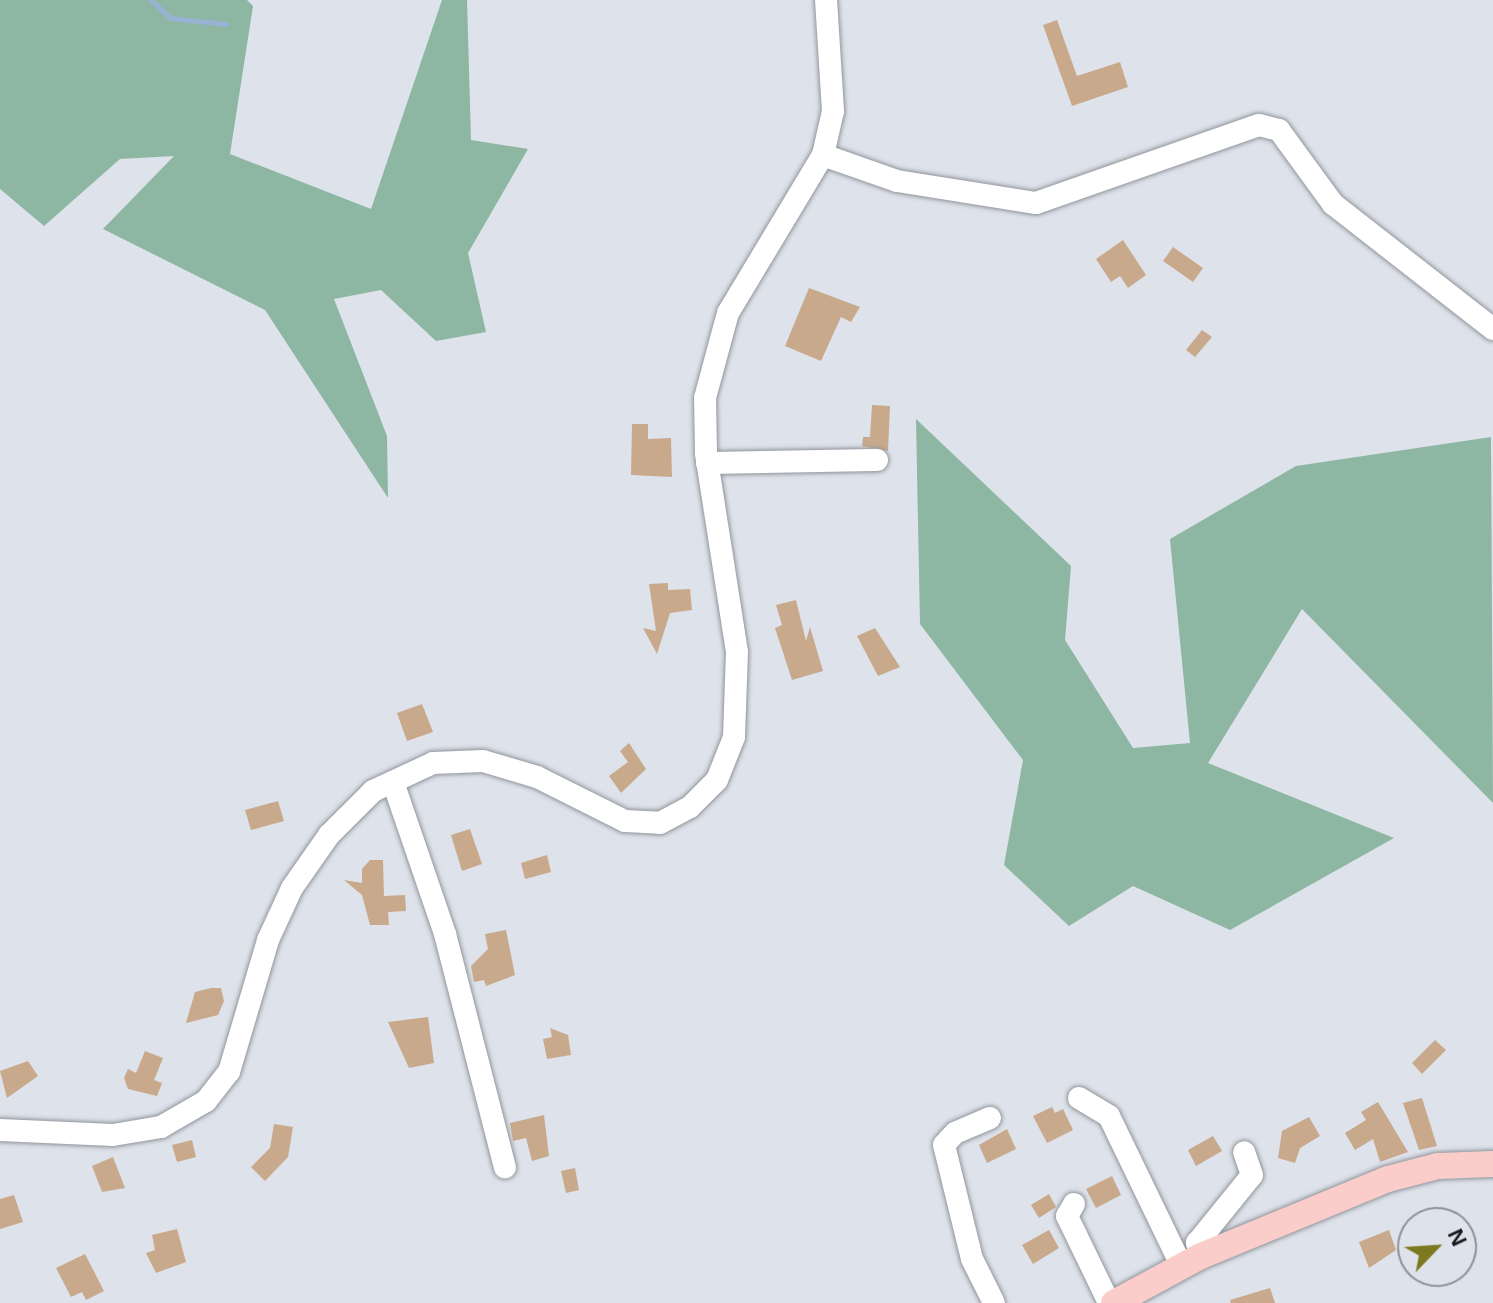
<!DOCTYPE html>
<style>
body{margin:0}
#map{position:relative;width:1493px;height:1303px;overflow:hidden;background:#dee2ea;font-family:Helvetica,sans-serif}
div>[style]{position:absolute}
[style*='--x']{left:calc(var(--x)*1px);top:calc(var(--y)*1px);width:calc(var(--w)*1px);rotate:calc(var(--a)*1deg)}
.forest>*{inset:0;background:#8db7a2}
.stream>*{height:5px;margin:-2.5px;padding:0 2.5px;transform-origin:2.5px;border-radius:2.5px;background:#98b2d3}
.building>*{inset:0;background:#c9a98c}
.roads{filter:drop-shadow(0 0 2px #91959c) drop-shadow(0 0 2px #91959c)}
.minor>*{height:22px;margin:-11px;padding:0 11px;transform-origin:11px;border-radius:11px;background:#fff}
.major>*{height:26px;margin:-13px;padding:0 13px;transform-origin:13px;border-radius:13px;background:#facdcb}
span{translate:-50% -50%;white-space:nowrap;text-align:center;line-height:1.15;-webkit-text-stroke:8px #dee2ea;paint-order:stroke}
.north{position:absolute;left:1397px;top:1207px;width:80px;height:80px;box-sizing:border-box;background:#dee2ea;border:2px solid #8f9298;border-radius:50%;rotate:65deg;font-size:22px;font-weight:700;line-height:32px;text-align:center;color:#18191c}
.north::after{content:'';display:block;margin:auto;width:28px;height:36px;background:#7c7a20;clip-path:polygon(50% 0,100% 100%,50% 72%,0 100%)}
</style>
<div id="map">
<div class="forest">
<i style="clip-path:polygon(0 0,247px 0,253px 6px,230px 154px,371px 209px,442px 0,467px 0,471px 140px,528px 149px,468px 253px,486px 332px,436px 341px,381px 290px,334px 299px,387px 436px,388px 498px,265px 310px,103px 229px,174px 156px,120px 159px,44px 226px,0 189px)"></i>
<i style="clip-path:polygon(916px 419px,1071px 566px,1065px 640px,1133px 748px,1190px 743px,1170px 539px,1296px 466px,1491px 437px,1493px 803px,1302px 609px,1208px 763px,1394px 838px,1230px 930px,1133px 886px,1069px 926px,1004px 865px,1023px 760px,920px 624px)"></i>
</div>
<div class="stream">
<i style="--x:151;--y:0;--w:26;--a:43"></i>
<i style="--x:170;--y:18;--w:57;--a:6"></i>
</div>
<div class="building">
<i style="clip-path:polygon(1057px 20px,1077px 76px,1120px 62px,1128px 87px,1072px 106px,1043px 25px)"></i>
<i style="clip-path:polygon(1123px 240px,1146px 275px,1128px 288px,1120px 276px,1111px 282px,1096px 259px)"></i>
<i style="clip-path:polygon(1173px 247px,1203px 268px,1193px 282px,1163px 261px)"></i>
<i style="clip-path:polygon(809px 288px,860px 307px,851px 322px,841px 317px,821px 361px,785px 346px)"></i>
<i style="clip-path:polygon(1202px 330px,1212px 337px,1195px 357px,1186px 350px)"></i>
<i style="clip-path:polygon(872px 405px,890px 406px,888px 451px,862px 446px,863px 437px,870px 437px)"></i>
<i style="clip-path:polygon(632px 424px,648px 424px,648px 439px,671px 438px,672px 477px,631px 475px)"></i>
<i style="clip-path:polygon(668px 583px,668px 590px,690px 589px,692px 610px,670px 613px,657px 654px,643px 628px,656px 631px,649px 584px)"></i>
<i style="clip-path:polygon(796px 600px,806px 641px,810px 627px,823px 671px,792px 680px,775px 628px,782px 625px,776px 605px)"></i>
<i style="clip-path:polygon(875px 628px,900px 667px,878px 676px,857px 636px)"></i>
<i style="clip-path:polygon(422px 704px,433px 732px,407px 741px,397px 713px)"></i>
<i style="clip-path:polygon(629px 743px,646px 769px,621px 793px,609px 776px,628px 762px,620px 751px)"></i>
<i style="clip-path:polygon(278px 801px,284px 821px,251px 830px,245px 810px)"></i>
<i style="clip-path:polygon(470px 829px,482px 864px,462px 871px,451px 835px)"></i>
<i style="clip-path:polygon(547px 855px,551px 872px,525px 879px,521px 863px)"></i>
<i style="clip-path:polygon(370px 860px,383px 860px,384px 896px,405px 895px,406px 911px,388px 912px,389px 925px,370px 925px,362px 895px,344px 880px,362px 883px,362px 869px)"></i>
<i style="clip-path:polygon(506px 930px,515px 975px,486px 986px,484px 980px,474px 982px,471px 966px,488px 949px,485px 934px)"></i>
<i style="clip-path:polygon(211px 988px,221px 988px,224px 1001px,218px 1015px,186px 1023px,195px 992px)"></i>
<i style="clip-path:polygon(428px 1017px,434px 1063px,409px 1068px,388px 1022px)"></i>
<i style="clip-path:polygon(550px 1028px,568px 1035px,571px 1055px,547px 1059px,543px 1039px,552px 1037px)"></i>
<i style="clip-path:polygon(1435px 1040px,1446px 1050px,1422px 1074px,1412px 1063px)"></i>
<i style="clip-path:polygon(145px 1051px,163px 1058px,154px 1080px,162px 1083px,157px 1096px,128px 1089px,124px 1078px,128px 1069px,136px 1073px)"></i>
<i style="clip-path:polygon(28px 1061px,38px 1076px,7px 1098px,0 1071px)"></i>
<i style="clip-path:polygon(1422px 1098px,1437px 1146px,1419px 1150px,1403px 1103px)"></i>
<i style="clip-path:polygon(1378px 1102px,1408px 1152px,1380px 1162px,1373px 1139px,1355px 1150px,1345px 1133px,1366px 1120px,1361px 1112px)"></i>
<i style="clip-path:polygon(1052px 1107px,1055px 1113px,1063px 1109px,1073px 1130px,1047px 1143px,1033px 1116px)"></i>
<i style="clip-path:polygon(544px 1115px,549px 1156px,532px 1161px,526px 1138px,513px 1141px,510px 1123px)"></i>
<i style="clip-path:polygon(1309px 1117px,1320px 1136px,1300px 1148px,1295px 1163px,1278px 1158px,1282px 1131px)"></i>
<i style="clip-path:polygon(274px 1124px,293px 1127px,288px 1157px,265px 1181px,251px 1167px,270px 1148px)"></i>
<i style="clip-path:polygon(1007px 1129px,1016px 1149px,987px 1163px,979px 1145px)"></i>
<i style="clip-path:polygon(1213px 1136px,1222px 1151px,1196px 1166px,1188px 1150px)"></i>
<i style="clip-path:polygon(192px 1140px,196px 1157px,177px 1162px,172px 1145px)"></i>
<i style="clip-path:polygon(113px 1157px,125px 1188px,102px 1192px,92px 1166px)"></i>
<i style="clip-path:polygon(575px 1168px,579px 1190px,566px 1193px,561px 1171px)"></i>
<i style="clip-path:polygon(1112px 1176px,1121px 1195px,1096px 1208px,1086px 1189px)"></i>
<i style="clip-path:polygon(1049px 1194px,1056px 1207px,1039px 1218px,1031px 1205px)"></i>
<i style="clip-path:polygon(14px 1195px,23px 1222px,0 1229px,0 1199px)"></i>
<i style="clip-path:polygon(177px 1229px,186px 1262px,156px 1273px,146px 1253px,155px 1250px,152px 1235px)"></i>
<i style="clip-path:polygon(1049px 1230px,1059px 1248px,1033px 1264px,1022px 1245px)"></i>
<i style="clip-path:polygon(1389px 1230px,1396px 1250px,1369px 1268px,1359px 1242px)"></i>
<i style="clip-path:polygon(85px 1254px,104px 1291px,86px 1300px,82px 1292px,71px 1297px,56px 1268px)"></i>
<i style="clip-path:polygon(1270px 1288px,1275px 1303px,1231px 1303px,1230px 1300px)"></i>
</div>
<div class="roads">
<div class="minor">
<i style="--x:823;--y:155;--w:78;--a:19.4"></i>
<i style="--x:897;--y:181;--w:141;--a:9"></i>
<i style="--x:1036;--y:203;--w:236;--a:-19.3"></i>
<i style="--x:1259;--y:125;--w:21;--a:14"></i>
<i style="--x:1279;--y:130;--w:92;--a:53.9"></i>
<i style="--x:1333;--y:204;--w:203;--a:38"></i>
<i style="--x:707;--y:463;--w:170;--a:-1"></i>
<i style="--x:393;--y:782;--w:161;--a:71.1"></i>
<i style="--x:445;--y:934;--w:241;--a:75.6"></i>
<i style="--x:1079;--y:1098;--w:35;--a:31"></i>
<i style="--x:1109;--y:1116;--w:168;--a:64.2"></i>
<i style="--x:990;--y:1118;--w:38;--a:157"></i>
<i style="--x:955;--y:1133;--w:16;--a:133"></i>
<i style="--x:944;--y:1145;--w:117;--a:76.2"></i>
<i style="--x:972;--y:1259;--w:49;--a:63.4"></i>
<i style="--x:0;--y:1130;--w:113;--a:2.5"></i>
<i style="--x:113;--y:1135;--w:49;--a:-9.5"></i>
<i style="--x:161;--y:1127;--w:52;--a:-30"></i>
<i style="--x:206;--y:1101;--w:37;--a:-52"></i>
<i style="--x:229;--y:1072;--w:138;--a:-73.5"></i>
<i style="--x:268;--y:940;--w:57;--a:-65.2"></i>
<i style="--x:292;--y:888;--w:65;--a:-55.1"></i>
<i style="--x:329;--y:835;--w:62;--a:-45"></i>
<i style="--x:373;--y:791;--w:66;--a:-25"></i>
<i style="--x:433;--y:763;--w:50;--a:-2.3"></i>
<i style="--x:483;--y:761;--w:56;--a:16.5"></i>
<i style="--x:537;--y:777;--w:98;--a:26.6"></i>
<i style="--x:625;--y:821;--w:35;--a:3"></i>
<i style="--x:660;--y:823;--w:34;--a:-28"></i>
<i style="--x:690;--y:807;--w:38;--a:-45"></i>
<i style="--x:717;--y:780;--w:46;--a:-68.4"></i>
<i style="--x:734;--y:737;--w:85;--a:-88"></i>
<i style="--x:737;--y:652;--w:201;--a:-98.9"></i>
<i style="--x:706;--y:453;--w:55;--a:-91"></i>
<i style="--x:705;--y:398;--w:88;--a:-74.9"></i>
<i style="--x:728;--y:313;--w:184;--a:-59"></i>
<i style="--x:823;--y:155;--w:45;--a:-77.2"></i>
<i style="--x:833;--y:111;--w:111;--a:-93.6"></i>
<i style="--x:1074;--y:1204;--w:14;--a:120"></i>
<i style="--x:1067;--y:1216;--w:97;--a:64.2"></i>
<i style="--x:1201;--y:1256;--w:14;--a:-107"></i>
<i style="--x:1197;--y:1243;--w:87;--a:-51"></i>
<i style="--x:1252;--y:1175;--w:24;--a:-109"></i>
</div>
<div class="major">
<i style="--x:1114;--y:1303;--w:99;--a:-28.4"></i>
<i style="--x:1201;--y:1256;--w:202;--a:-22.4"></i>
<i style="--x:1388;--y:1179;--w:52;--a:-14.6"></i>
<i style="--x:1438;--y:1166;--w:55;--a:-2.1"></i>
</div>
</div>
<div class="north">N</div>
</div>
